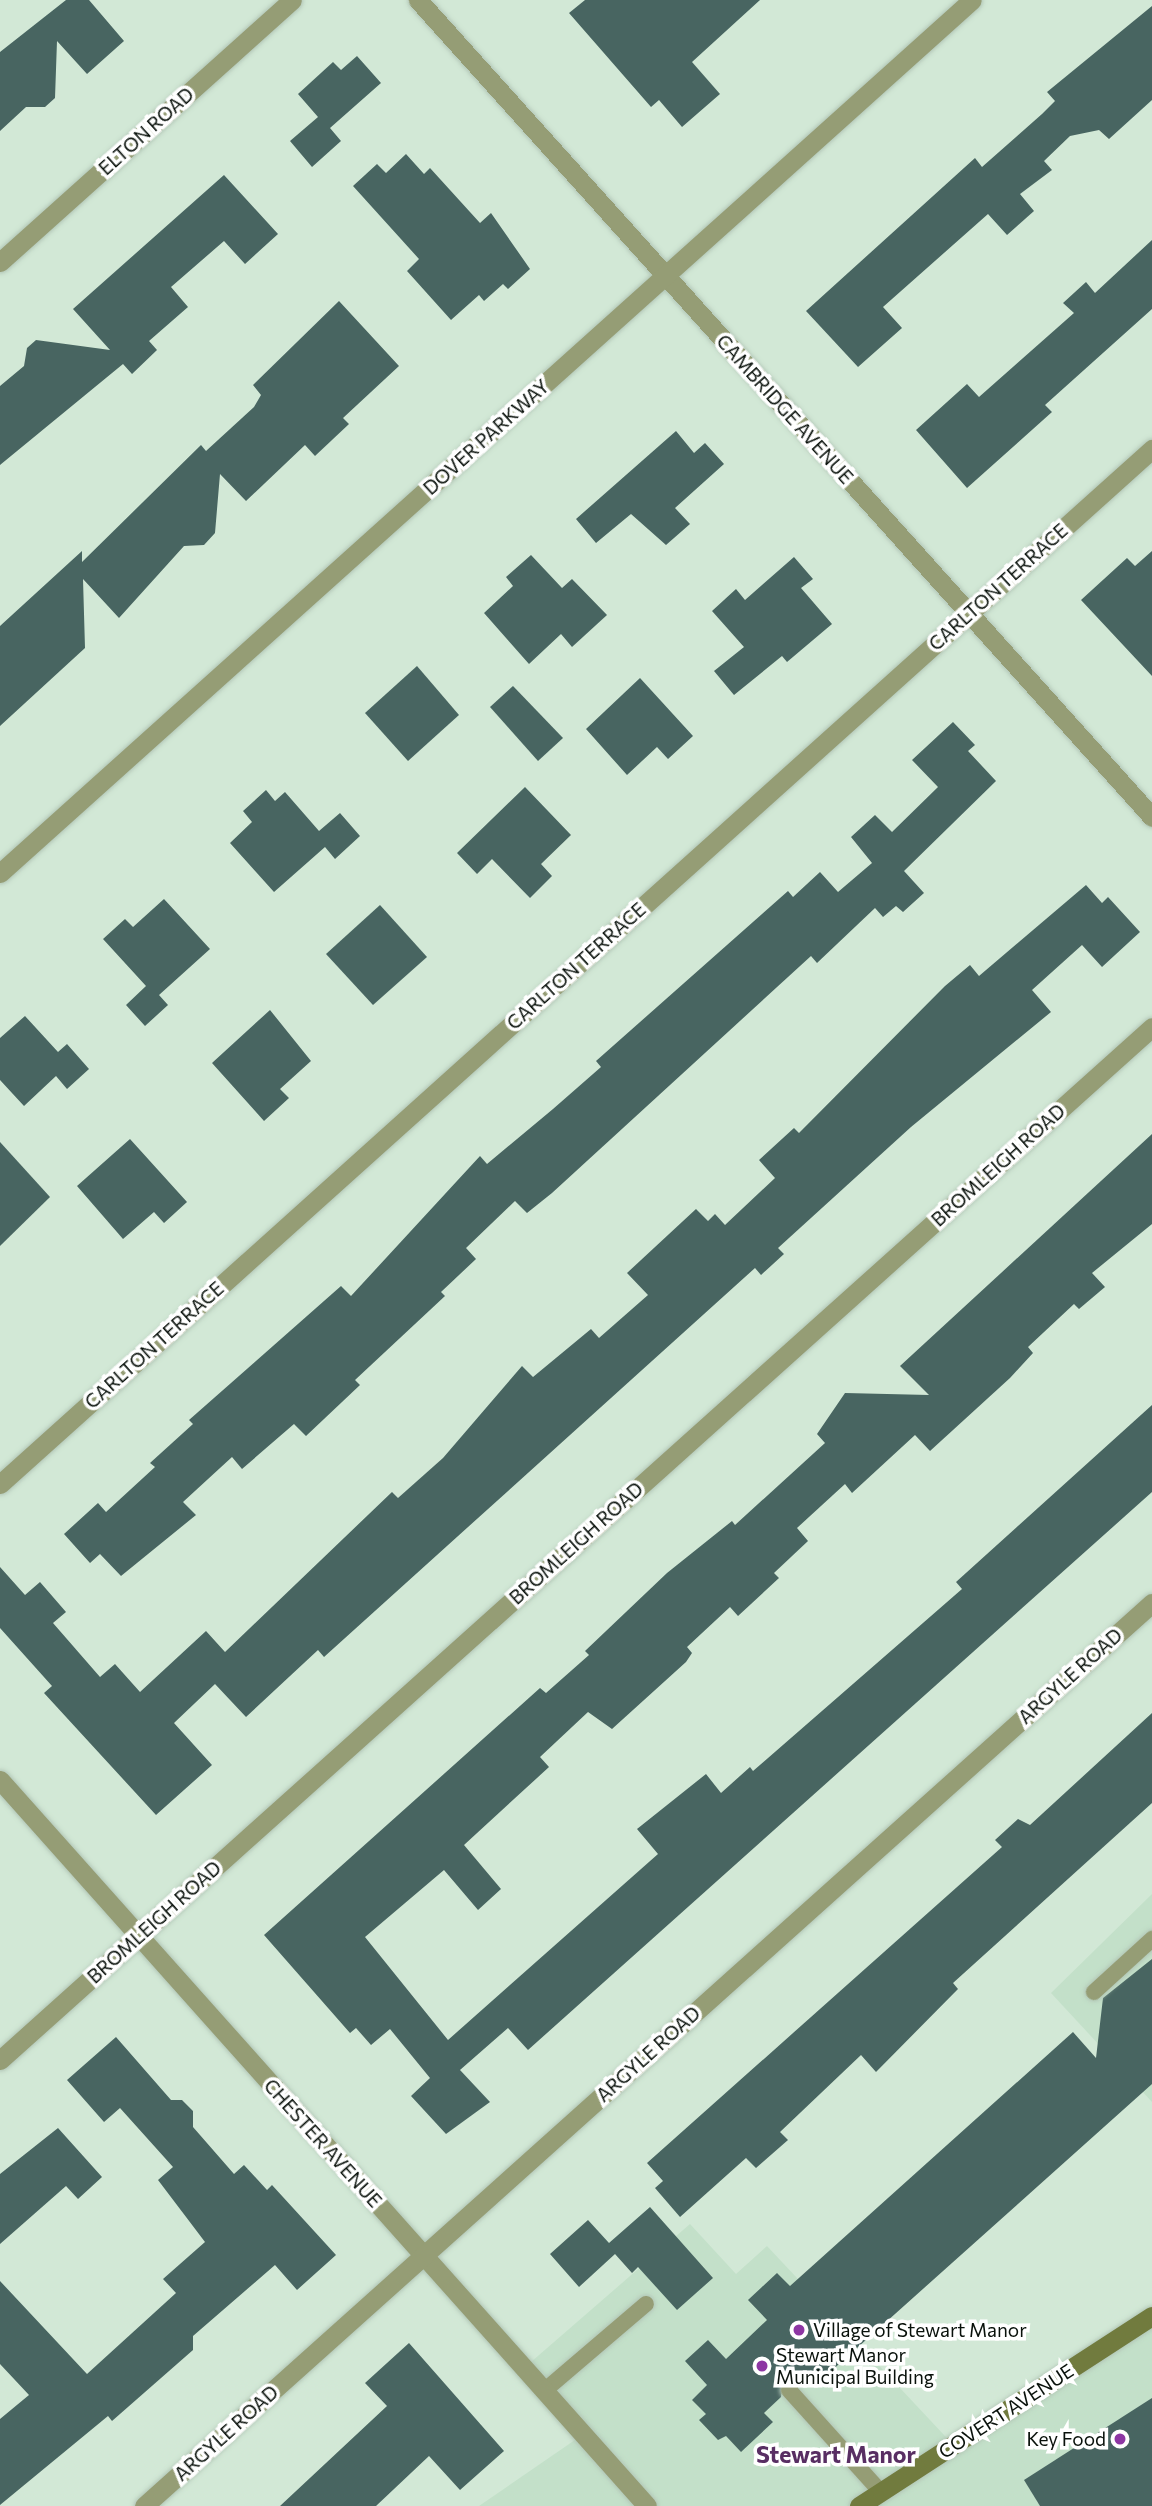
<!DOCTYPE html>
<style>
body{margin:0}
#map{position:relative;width:1152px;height:2506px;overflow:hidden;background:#d2e8d6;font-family:Commissioner,sans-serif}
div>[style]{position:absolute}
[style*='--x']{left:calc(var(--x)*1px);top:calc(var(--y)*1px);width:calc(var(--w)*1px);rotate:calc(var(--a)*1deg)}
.built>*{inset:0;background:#c3e0c9}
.building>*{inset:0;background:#486561}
.roads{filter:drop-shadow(0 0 2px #b2c6b6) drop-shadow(0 0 2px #b2c6b6)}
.service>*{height:16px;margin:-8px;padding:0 8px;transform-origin:8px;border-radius:8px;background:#959d75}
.minor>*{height:19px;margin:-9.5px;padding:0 9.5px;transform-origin:9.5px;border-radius:9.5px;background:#959d75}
.secondary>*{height:19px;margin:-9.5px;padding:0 9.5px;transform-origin:9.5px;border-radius:9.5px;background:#717b3e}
.dots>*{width:19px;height:19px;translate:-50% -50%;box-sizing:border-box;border:4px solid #fff;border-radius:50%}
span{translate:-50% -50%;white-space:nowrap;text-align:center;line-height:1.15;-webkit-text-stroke:7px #fff;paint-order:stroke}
.street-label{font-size:19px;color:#09110b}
.poi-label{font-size:19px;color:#09110b}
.left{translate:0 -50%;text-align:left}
.right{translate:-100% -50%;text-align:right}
.quarter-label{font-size:23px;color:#582e63;font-weight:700}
</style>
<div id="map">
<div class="built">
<i style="clip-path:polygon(1152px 1894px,1152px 2102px,1051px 1993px)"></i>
<i style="clip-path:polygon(690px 2224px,736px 2274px,767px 2246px,959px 2451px,1152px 2326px,1152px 2506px,479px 2506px,588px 2431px,531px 2362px)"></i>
</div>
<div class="building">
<i style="clip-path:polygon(66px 0,89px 0,124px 41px,87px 74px,57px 41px,55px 98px,45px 107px,26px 107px,0 131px,0 52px)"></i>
<i style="clip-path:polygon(585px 0,760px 0,692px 62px,720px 94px,682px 127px,659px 100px,651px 107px,569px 13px)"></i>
<i style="clip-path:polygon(1152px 6px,1152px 100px,1109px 139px,1099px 130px,1070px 136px,1044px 161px,1052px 170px,1020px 194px,1034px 211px,1007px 235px,988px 214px,883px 307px,902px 328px,858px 367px,806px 311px,975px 158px,982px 167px,1042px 114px,1055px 101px,1047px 92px)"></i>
<i style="clip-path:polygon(357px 56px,381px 83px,330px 128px,341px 141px,312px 167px,290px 141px,318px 117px,298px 94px,333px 62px,341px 70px)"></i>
<i style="clip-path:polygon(406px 154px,424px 174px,430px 168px,480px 223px,491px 213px,530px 269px,508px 289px,503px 284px,484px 301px,479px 295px,451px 320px,407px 271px,419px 259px,353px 186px,377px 164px,386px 173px)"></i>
<i style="clip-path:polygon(224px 175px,278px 234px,245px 264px,224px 241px,171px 287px,188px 307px,149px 341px,157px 350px,132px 374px,123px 364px,0 465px,0 386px,24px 366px,27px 348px,36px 340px,110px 350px,73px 309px)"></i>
<i style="clip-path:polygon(1152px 240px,1152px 309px,1045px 405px,1052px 412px,967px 488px,916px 430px,967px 384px,979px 397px,1074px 313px,1063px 303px,1086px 282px,1095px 293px)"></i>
<i style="clip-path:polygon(339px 301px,399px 366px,343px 418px,349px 424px,315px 456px,305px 445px,246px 501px,220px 474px,215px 533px,204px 545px,184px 546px,119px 618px,83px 579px,85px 648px,0 726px,0 626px,82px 551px,82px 562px,201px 445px,206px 451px,254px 407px,261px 395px,253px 385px)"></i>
<i style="clip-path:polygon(676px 431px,694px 453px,705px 443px,724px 464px,675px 508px,690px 524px,666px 545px,631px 514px,596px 543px,576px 519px)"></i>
<i style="clip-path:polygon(1152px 551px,1152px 676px,1081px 600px,1127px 558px,1135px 566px)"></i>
<i style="clip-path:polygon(531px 555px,562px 588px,572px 579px,607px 615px,572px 647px,561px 634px,529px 664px,484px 613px,513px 586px,506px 577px)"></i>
<i style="clip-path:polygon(794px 557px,813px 579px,801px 588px,832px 624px,787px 662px,782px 656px,734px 695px,714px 671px,744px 647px,712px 611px,736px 589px,745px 600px)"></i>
<i style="clip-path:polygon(417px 666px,459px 715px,408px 761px,365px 713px)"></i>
<i style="clip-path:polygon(640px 678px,693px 736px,668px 759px,657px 747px,627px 775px,586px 729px)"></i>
<i style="clip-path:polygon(513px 686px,563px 738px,538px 761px,490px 707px)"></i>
<i style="clip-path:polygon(953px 722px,975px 745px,968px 751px,996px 781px,904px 871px,924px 893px,903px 912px,896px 906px,883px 917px,875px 908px,817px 963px,811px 956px,552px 1193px,527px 1213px,515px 1201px,466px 1248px,476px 1259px,441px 1292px,445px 1296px,355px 1380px,360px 1385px,306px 1436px,294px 1424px,242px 1469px,232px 1457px,183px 1502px,196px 1515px,121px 1576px,100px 1554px,90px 1563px,64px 1534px,98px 1503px,106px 1512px,155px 1467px,150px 1463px,193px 1424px,189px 1420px,341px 1286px,351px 1296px,480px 1156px,487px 1164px,553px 1109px,601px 1067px,596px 1061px,788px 891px,793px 897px,820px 872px,838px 892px,872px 863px,851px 837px,875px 815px,892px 832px,938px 787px,912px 760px)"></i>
<i style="clip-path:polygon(525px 787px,571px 835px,541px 864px,552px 876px,530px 898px,492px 859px,477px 874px,457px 853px)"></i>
<i style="clip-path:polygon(266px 790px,275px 801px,285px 792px,319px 831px,340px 813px,360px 836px,335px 859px,325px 847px,274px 892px,230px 843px,252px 822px,243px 811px)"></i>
<i style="clip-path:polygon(1086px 885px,1102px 903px,1108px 897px,1140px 932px,1102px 967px,1082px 945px,1032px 990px,1051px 1012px,911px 1127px,778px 1248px,784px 1254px,761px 1275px,755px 1268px,324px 1657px,318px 1650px,246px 1717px,215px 1684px,174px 1723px,212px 1765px,156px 1815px,44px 1693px,52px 1686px,0 1628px,0 1567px,25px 1595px,40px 1582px,66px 1612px,53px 1623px,100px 1677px,115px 1664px,140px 1692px,206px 1631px,225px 1652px,392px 1492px,398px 1498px,443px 1458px,522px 1366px,533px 1377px,591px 1329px,599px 1338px,648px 1295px,627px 1273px,696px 1209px,708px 1221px,715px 1214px,725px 1225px,775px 1178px,759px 1160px,794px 1128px,799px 1133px,945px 986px,970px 965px,979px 976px)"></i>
<i style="clip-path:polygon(164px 899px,210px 949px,159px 995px,168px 1005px,145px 1026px,126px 1005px,146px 986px,103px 939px,125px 919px,133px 927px)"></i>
<i style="clip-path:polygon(380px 905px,427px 957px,373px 1005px,326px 954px)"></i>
<i style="clip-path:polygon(270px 1010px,311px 1061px,280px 1089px,289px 1098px,264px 1121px,212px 1063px)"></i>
<i style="clip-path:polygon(25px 1016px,58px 1052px,67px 1044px,89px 1069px,67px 1089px,56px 1076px,24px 1106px,0 1080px,0 1038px)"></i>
<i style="clip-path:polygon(1152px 1134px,1152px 1224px,1092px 1273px,1105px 1287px,1079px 1309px,1074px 1304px,1028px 1347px,1033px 1353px,1010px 1378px,930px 1451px,915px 1435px,852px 1493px,845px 1484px,797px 1528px,808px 1541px,774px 1573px,779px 1578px,738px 1616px,730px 1607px,687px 1647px,692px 1653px,686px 1662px,612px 1729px,588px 1712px,540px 1757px,549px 1767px,464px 1845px,501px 1889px,478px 1910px,444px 1870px,365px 1937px,448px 2040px,658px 1854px,637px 1829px,706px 1774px,721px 1793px,750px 1767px,753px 1771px,962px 1589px,956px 1582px,1152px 1405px,1152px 1492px,528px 2050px,508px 2028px,460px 2070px,490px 2102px,446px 2134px,411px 2096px,430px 2078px,390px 2029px,371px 2045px,356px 2028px,350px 2033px,264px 1935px,540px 1688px,546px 1693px,589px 1655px,585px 1651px,667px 1573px,732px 1521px,735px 1525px,825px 1443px,817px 1434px,845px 1393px,929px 1395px,900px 1366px)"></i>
<i style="clip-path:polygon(130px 1139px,187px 1202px,164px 1223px,154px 1212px,123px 1239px,77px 1186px)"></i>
<i style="clip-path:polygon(0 1142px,50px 1197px,0 1246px)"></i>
<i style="clip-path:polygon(1152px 1713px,1152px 1803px,953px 1983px,958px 1989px,876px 2072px,861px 2055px,780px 2132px,788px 2140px,756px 2168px,746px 2158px,680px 2217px,655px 2188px,663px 2181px,647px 2163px,1002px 1847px,995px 1840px,1018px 1819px,1030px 1825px)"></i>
<i style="clip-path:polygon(1152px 1959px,1152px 2084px,819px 2382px,809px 2371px,796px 2383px,783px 2382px,781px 2397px,764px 2413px,773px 2422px,741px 2452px,726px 2436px,718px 2440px,699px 2420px,706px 2414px,692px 2400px,707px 2385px,685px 2361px,708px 2340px,726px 2359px,767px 2320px,748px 2300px,777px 2273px,790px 2286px,1073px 2032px,1096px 2058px,1103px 1998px)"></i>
<i style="clip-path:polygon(116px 2037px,171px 2100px,182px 2100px,193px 2111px,193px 2127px,234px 2174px,244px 2165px,267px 2190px,272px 2185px,336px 2255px,297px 2290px,275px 2265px,193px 2336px,193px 2350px,112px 2421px,108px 2416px,0 2505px,0 2419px,29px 2395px,0 2364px,0 2281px,87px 2374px,176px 2293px,163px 2279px,205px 2242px,158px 2180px,173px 2167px,120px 2108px,104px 2122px,67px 2080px)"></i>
<i style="clip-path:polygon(58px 2128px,102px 2177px,78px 2199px,66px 2186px,0 2244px,0 2174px)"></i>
<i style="clip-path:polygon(650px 2207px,713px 2278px,677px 2310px,638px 2267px,632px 2273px,615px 2254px,579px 2287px,550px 2254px,588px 2220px,609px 2243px)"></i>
<i style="clip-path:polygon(409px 2343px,504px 2451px,460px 2490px,429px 2456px,376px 2506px,280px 2506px,387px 2406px,365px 2383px)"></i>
<i style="clip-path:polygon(1152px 2398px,1152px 2506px,1040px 2506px,1024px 2480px)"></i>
</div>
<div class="roads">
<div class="service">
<i style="--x:1094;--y:1992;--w:79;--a:-42.4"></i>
<i style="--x:789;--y:2390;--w:137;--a:48"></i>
<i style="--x:544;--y:2391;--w:134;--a:-40.5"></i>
</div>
<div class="minor">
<i style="--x:418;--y:0;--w:1098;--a:48.06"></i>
<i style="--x:0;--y:262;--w:392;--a:-41.9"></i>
<i style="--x:0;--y:873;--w:1306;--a:-41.93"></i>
<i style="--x:0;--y:1484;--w:1549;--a:-41.94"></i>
<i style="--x:0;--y:1780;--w:972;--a:48.29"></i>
<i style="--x:0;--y:2060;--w:1547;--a:-41.88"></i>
<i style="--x:144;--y:2506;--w:1353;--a:-41.86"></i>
</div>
<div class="secondary">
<i style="--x:859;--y:2506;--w:349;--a:-33"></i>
</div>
</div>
<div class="dots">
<i style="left:799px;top:2330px;background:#8d36a3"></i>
<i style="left:762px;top:2366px;background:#8d36a3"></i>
<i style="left:1120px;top:2439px;background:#8d36a3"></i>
</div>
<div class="street-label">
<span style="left:146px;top:131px;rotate:-42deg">ELTON ROAD</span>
<span style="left:785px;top:409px;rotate:48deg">CAMBRIDGE AVENUE</span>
<span style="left:486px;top:437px;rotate:-42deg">DOVER PARKWAY</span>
<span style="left:998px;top:587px;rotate:-42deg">CARLTON TERRACE</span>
<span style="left:576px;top:966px;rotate:-42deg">CARLTON TERRACE</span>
<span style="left:998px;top:1165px;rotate:-42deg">BROMLEIGH ROAD</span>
<span style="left:154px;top:1345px;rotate:-42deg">CARLTON TERRACE</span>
<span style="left:576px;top:1543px;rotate:-42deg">BROMLEIGH ROAD</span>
<span style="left:1070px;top:1676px;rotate:-42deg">ARGYLE ROAD</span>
<span style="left:154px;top:1922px;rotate:-42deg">BROMLEIGH ROAD</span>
<span style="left:648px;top:2054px;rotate:-42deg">ARGYLE ROAD</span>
<span style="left:323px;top:2143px;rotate:48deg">CHESTER AVENUE</span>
<span style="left:1006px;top:2411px;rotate:-33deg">COVERT AVENUE</span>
<span style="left:226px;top:2433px;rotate:-42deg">ARGYLE ROAD</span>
</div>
<div class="poi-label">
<span class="left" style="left:813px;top:2330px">Village of Stewart Manor</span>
<span class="left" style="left:776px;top:2366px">Stewart Manor<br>Municipal Building</span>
<span class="right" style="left:1106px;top:2439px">Key Food</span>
</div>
<div class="quarter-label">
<span style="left:836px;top:2454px">Stewart Manor</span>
</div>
</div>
